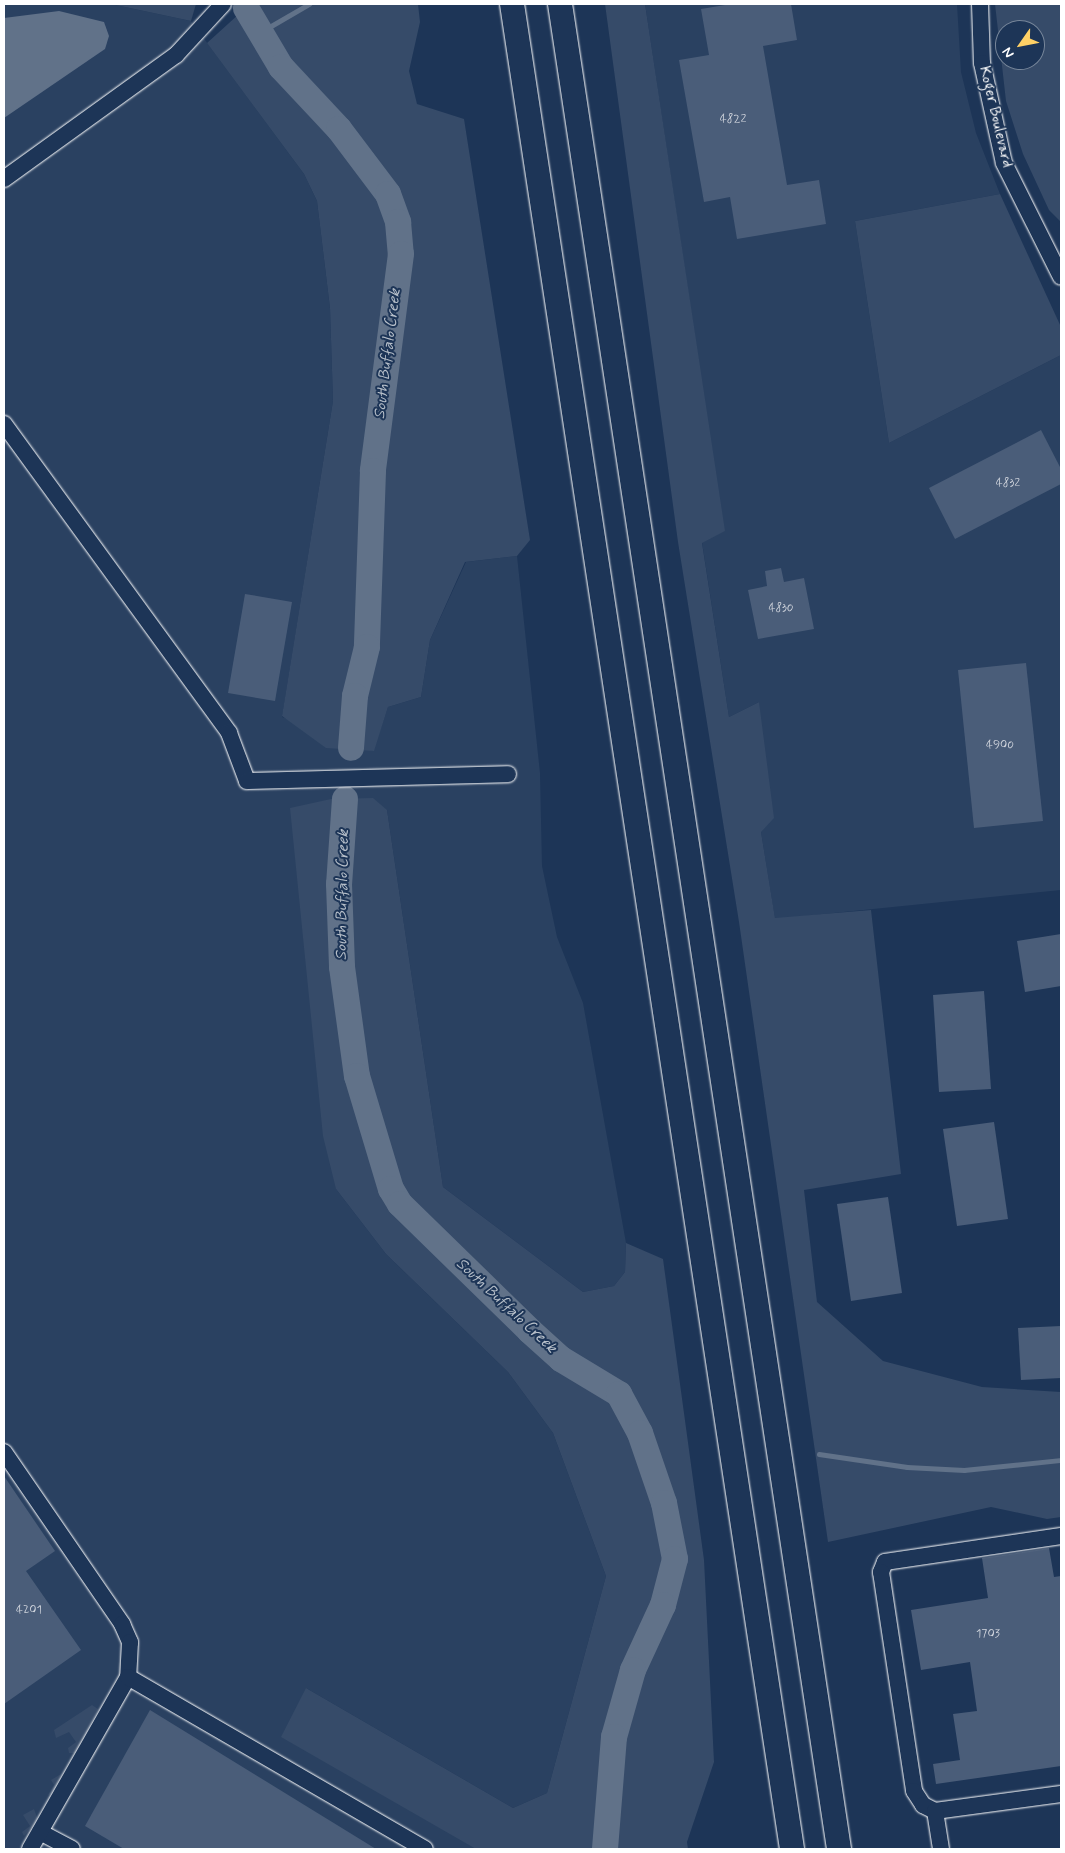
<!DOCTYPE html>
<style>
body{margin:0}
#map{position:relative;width:1065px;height:1853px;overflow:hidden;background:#1d3557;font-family:Mynerve,sans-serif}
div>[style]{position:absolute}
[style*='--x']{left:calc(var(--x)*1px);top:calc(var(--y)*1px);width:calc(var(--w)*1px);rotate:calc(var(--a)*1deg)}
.built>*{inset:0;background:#2a4161}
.green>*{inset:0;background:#364b69}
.water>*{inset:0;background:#617289}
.stream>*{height:4.5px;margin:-2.25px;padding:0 2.25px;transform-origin:2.25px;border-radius:2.25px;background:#617289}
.river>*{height:26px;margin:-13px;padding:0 13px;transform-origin:13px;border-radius:13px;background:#617289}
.building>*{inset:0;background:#4a5d79}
.roads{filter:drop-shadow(0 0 1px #fff) drop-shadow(0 0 1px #fff)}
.minor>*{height:16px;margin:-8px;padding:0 8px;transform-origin:8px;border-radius:8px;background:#1d3557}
.highway>*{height:24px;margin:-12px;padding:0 12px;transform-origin:12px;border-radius:12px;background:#1d3557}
span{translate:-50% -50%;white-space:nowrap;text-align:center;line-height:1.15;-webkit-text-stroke:4px #1d3557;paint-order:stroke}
.number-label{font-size:12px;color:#d2d6de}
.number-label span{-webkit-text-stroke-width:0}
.street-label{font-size:15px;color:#fff}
.water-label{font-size:16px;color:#b8c0ca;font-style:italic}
.frame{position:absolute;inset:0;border:5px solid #fff;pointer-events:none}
.north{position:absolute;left:995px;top:20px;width:50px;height:50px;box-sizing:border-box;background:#1d3557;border:1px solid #77869a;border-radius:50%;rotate:237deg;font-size:14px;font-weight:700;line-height:20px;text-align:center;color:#fff}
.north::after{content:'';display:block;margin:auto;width:18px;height:22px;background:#ffd166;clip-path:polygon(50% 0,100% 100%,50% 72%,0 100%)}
</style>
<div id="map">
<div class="built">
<i style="clip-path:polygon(4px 4px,111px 4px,191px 21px,304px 174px,317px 201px,330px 308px,333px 401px,282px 717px,373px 751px,388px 707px,421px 697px,430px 640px,466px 562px,517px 556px,540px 773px,542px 866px,557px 937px,583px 1003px,626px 1243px,625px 1272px,614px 1286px,583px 1292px,443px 1187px,387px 810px,336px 1189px,386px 1254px,508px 1372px,553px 1433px,606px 1576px,547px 1793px,513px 1808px,306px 1688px,476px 1849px,4px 1849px)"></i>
<i style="clip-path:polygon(645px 4px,957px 4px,961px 72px,976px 133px,1000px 194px,855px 221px,889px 443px,1061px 355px,1061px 890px,775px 919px,761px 832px,759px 702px,729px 717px,702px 542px,724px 531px)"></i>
</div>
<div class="green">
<i style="clip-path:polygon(111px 4px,196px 4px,191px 21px)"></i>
<i style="clip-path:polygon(250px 4px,418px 4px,420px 22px,409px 71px,417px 104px,464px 119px,530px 540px,517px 556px,465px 562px,430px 640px,421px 697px,388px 707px,374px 751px,326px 748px,282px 716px,333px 401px,330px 308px,317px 201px,304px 174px,207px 43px)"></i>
<i style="clip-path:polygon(605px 4px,645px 4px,725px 531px,702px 543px,729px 717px,759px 702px,774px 818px,761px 832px,775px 918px,871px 910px,901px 1174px,804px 1190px,817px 1302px,883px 1361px,982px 1387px,1061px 1392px,1061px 1517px,1047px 1519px,991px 1507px,828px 1542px,739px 922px,678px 542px)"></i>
<i style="clip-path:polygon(evenodd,995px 4px,1061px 4px,1061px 222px,1049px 210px,1023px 154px,1006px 101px,995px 4px,1005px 30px,1035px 30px,1035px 60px,1005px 60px,1005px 30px)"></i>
<i style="clip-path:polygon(1000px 194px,1061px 327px,1061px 355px,889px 443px,855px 221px)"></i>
<i style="clip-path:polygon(373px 798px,387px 810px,443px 1187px,583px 1292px,614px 1286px,625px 1272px,626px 1243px,663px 1259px,704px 1560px,714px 1762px,687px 1842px,688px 1849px,476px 1849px,281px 1737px,306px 1688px,513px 1808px,547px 1793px,606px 1576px,553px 1433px,508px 1372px,386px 1254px,336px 1189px,323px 1136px,290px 808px,331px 799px)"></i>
<i style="clip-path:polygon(92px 1705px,98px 1709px,81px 1745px,77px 1753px,69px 1753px,68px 1748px,76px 1742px,69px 1732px,56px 1738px,54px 1730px)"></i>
<i style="clip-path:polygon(61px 1774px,52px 1794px,48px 1795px,54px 1785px,51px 1780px)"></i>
<i style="clip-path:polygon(34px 1809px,38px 1820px,24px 1836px,22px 1832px,30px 1826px,23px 1815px)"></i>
</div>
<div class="water">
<i style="clip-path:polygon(59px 11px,104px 22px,109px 36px,105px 49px,4px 118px,4px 18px)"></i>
</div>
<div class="stream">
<i style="--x:259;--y:33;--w:58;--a:-30.1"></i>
<i style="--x:819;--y:1454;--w:89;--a:8.4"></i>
<i style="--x:907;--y:1467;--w:57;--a:3"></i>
<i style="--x:964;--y:1470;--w:98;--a:-5.9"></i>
</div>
<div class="river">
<i style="--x:246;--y:8;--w:69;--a:59.3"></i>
<i style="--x:281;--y:67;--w:85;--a:46.9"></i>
<i style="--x:339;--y:129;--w:81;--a:53"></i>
<i style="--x:388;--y:194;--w:30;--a:70"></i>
<i style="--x:398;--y:222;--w:32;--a:85"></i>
<i style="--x:401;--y:254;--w:219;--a:97.4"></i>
<i style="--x:373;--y:471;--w:176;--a:92"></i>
<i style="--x:367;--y:647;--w:50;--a:103.8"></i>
<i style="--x:355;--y:696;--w:52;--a:94.4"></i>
<i style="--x:345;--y:799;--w:85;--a:94"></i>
<i style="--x:339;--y:884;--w:83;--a:87.9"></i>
<i style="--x:342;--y:967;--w:110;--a:82.2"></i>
<i style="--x:357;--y:1076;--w:118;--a:73.3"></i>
<i style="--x:391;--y:1189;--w:17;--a:59"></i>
<i style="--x:400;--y:1204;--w:182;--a:44.3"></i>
<i style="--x:530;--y:1331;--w:42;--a:42.1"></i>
<i style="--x:561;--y:1359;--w:68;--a:31.1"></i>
<i style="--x:619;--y:1394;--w:44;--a:61.7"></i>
<i style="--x:640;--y:1433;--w:74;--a:71.1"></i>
<i style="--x:664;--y:1503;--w:57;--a:78.9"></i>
<i style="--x:675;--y:1559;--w:48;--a:104.6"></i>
<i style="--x:663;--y:1605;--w:72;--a:114.8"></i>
<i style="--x:633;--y:1670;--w:70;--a:105.8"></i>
<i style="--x:614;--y:1737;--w:112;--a:94.6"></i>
</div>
<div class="building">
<i style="clip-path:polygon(731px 4px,791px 4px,797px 40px,763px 46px,787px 185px,819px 180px,826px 224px,737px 239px,730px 197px,704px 202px,679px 60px,709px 55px,701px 9px)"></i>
<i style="clip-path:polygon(1041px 430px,1061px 469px,1061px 484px,955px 539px,929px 488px)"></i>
<i style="clip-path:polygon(781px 568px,784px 582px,804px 578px,814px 629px,758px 639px,748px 590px,767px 586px,765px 571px)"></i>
<i style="clip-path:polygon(245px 594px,292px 602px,275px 701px,228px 693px)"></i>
<i style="clip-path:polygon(1026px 663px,1043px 821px,974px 828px,958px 670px)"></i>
<i style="clip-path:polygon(1061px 934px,1061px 986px,1025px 992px,1017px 941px)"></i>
<i style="clip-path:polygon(984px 991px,991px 1089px,939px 1092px,933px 995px)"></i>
<i style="clip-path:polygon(994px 1122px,1008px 1219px,957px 1226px,943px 1129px)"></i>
<i style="clip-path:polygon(888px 1197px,902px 1293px,851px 1301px,837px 1204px)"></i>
<i style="clip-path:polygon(1061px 1326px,1061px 1378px,1021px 1380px,1018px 1328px)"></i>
<i style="clip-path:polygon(4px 1476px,55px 1551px,26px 1571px,81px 1650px,4px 1704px)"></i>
<i style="clip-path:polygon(1049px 1548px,1054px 1577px,1061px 1576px,1061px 1766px,936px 1784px,933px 1764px,960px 1760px,953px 1714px,977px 1711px,970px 1662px,921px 1670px,911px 1610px,988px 1598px,982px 1558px)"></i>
<i style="clip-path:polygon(150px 1710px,376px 1849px,124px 1849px,85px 1826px)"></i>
</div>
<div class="roads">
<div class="minor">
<i style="--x:980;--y:4;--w:59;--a:88.1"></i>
<i style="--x:982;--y:63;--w:102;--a:77.6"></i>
<i style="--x:1004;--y:163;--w:127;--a:63.4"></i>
<i style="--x:4;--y:179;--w:212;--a:-35.8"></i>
<i style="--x:176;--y:55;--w:69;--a:-47.3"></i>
<i style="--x:4;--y:424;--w:382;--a:53.9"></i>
<i style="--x:229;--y:733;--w:51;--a:69.4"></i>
<i style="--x:247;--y:781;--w:261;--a:-1.5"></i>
<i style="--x:4;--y:1452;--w:209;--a:55.5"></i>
<i style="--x:122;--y:1624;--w:20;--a:66"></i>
<i style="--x:130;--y:1642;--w:35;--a:93"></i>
<i style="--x:1061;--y:1536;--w:178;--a:171.6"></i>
<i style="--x:885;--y:1562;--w:11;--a:112"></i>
<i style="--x:881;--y:1572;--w:221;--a:81.4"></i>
<i style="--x:914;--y:1791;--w:17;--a:57"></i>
<i style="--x:923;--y:1805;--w:13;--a:27"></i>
<i style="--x:935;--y:1811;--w:127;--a:-7.7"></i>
<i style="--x:935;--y:1811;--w:38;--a:81"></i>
<i style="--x:40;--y:1832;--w:36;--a:28"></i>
<i style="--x:30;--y:1849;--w:198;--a:-60.3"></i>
<i style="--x:128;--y:1677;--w:343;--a:30.1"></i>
</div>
<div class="highway">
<i style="--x:512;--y:4;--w:1866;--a:81.37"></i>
<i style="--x:560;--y:4;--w:1866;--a:81.4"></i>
</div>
</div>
<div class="number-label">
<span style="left:733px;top:120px">4822</span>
<span style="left:1008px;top:484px">4832</span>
<span style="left:781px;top:609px">4830</span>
<span style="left:1000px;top:746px">4900</span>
<span style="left:29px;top:1611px">4201</span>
<span style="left:988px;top:1635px">1703</span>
</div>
<div class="street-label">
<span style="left:995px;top:117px;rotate:77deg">Koger Boulevard</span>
</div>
<div class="water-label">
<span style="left:388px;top:354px;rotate:-83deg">South Buffalo Creek</span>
<span style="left:343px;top:895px;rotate:-89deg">South Buffalo Creek</span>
<span style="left:506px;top:1306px;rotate:43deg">South Buffalo Creek</span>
</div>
<div class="frame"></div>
<div class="north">N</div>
</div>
